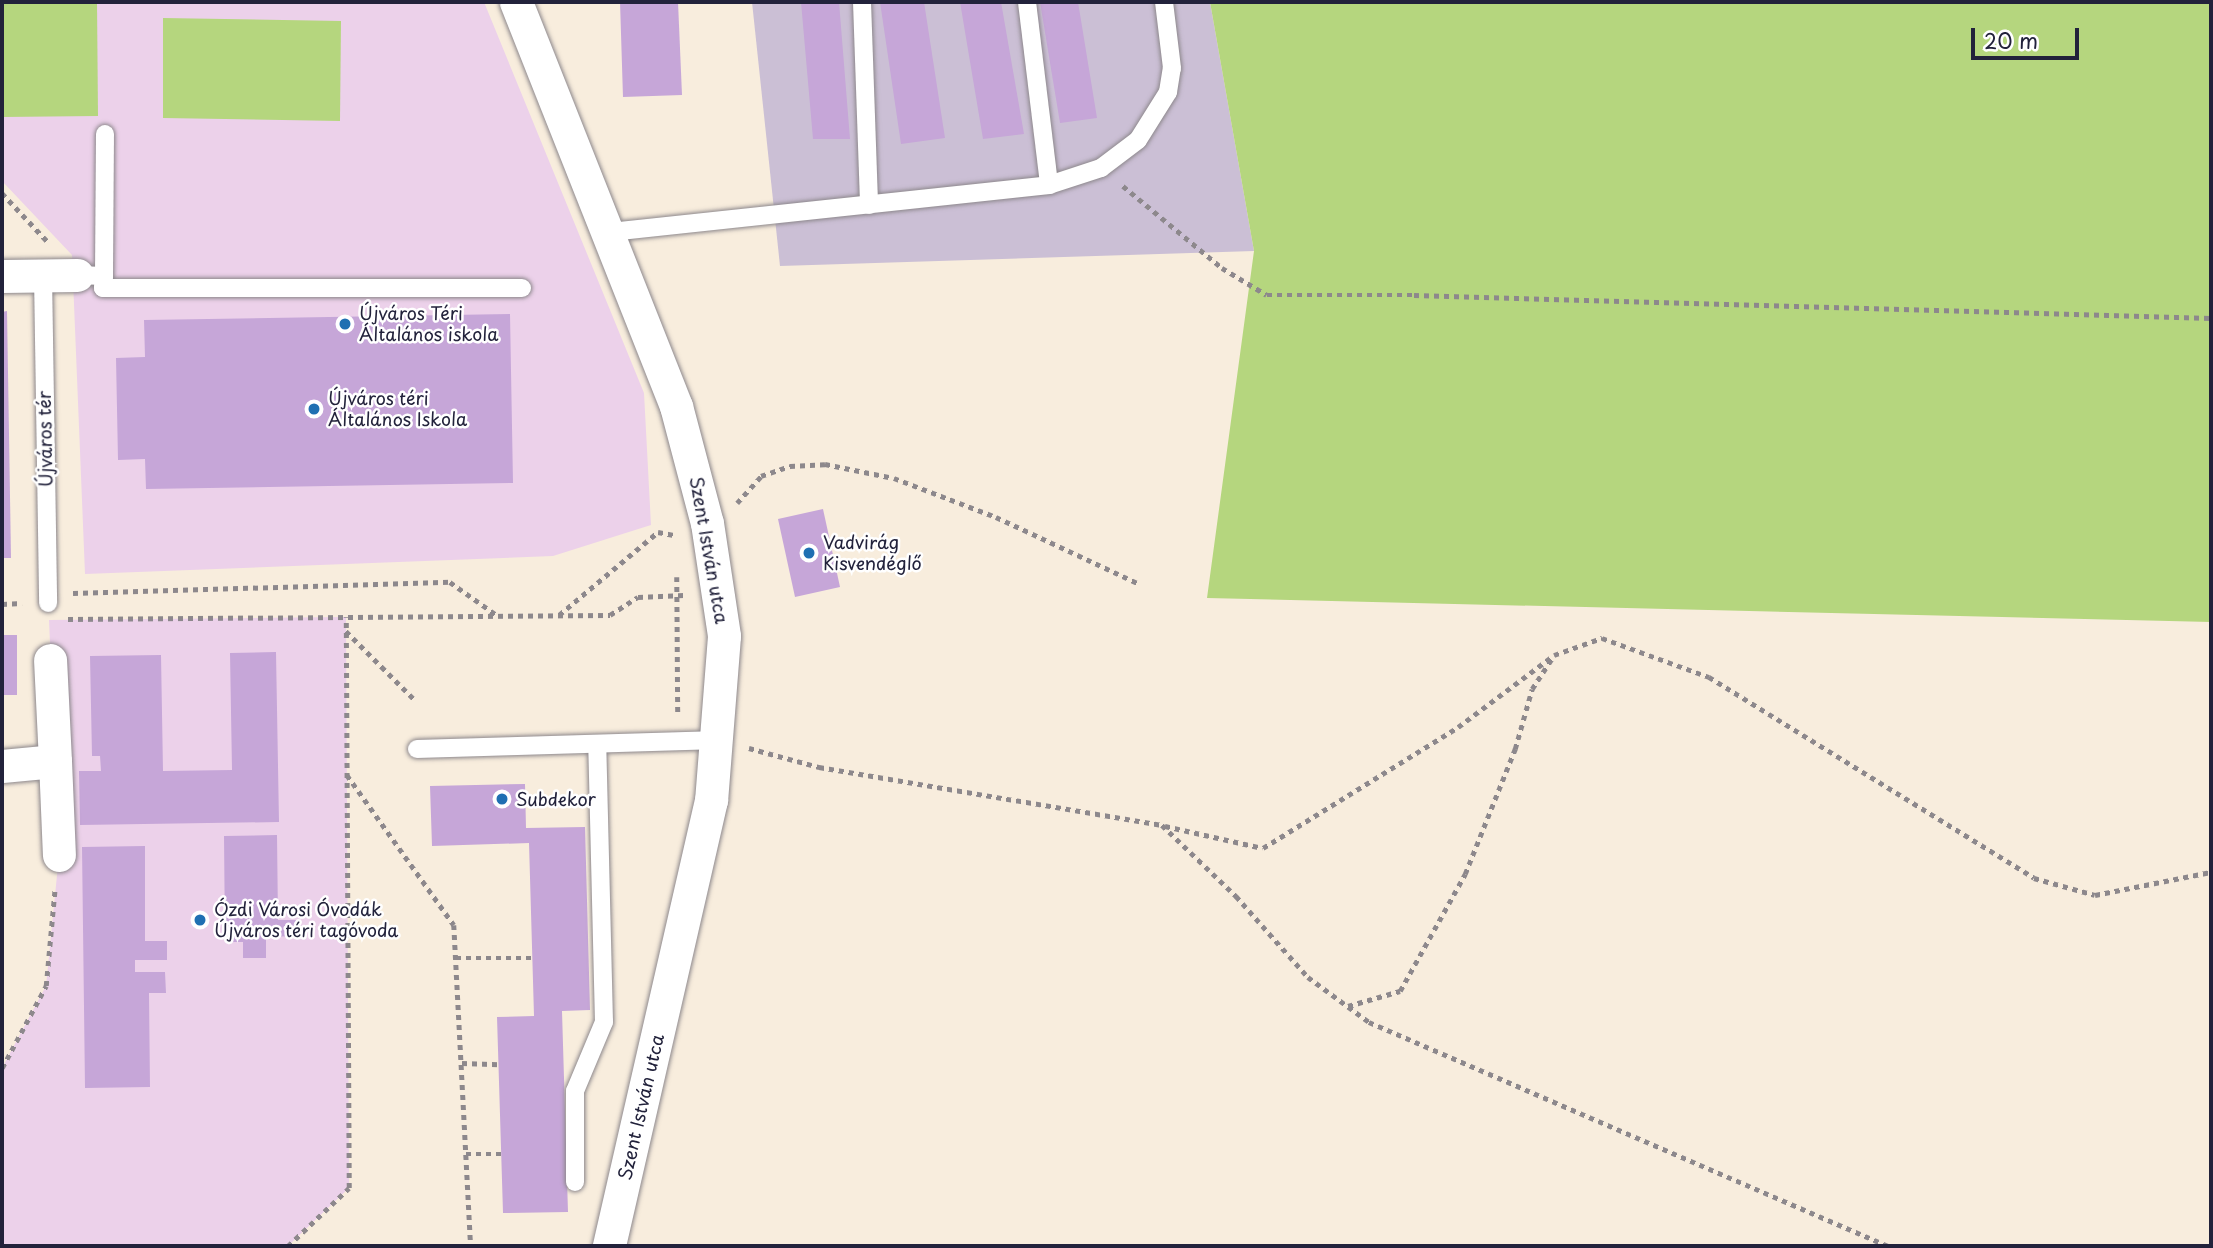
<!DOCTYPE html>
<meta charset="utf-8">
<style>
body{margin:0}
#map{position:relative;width:2213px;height:1248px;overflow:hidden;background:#f8eddd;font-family:"Playpen Sans",sans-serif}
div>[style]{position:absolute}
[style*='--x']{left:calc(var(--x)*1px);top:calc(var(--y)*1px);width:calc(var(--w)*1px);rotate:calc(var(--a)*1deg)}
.built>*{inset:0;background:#ecd1ea}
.industrial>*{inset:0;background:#cbbfd5}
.green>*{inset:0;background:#b5d67e}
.building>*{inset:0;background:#c6a6d8}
.path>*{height:4.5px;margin-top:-2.25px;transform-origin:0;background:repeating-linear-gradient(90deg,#8d888c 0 5px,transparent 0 10px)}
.roads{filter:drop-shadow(0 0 2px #8d888c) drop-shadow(0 0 2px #8d888c)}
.service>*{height:18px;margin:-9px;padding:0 9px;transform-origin:9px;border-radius:9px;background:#fff}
.minor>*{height:33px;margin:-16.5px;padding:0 16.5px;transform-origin:16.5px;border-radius:16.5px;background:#fff}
.dots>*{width:19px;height:19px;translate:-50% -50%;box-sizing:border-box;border:4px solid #fff;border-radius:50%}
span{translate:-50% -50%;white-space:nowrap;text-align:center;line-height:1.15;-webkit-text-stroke:5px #fff;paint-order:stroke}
.poi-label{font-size:18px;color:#22223b}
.left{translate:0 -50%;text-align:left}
.street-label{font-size:18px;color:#22223b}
.frame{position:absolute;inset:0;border:4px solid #22223b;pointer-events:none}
.scale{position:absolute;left:1971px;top:28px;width:108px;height:32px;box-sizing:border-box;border:4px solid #22223b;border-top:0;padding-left:9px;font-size:21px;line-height:24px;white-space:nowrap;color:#22223b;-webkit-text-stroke:5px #fff;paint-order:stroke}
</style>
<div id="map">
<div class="built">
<i style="clip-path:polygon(2px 2px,484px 2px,644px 393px,651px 525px,553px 556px,85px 574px,72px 255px,2px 181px)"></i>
<i style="clip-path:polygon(346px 617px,349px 1188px,288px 1246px,2px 1246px,2px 1068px,46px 986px,59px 855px,49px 620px)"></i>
</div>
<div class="industrial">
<i style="clip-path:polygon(752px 2px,1210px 2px,1254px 251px,780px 266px)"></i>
</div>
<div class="green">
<i style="clip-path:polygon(2px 2px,97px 2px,98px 116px,2px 117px)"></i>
<i style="clip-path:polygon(1210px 2px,2211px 2px,2211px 622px,1207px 598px,1254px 251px)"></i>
<i style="clip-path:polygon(163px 18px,341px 21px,340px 121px,163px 118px)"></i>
</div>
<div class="building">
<i style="clip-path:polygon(620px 2px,678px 2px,682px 95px,623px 97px)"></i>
<i style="clip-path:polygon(801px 2px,839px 2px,850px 139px,813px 139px)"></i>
<i style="clip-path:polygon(880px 2px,924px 2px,945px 138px,901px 144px)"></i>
<i style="clip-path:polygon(960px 2px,1001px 2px,1024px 134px,983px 139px)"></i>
<i style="clip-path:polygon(1040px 2px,1078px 2px,1097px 118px,1060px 123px)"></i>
<i style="clip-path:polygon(7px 311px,11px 558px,2px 558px,2px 312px)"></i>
<i style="clip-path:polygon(510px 314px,513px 483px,146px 489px,145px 459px,118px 460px,116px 358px,145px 357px,144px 320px)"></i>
<i style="clip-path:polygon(823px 509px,840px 587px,795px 597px,778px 519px)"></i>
<i style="clip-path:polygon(2px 635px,17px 635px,17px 695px,2px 695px)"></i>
<i style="clip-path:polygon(276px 652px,279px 822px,80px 825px,79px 771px,101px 771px,100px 756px,92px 756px,90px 656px,161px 655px,163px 771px,232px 770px,230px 653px)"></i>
<i style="clip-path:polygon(525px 784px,526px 828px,585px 827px,590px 1010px,562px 1011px,568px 1212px,503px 1213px,497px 1017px,534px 1016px,529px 843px,432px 846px,430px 786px)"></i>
<i style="clip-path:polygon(277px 835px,278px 920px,296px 920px,296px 936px,266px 937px,266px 958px,243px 958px,243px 942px,225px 942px,224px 836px)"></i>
<i style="clip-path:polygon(145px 846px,145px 941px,167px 941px,167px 960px,135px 960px,135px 972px,165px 972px,166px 993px,149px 993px,150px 1087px,85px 1088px,82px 847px)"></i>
</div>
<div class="path">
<i style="--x:1123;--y:186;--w:129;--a:39.6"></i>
<i style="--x:1222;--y:268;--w:52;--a:31"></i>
<i style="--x:1267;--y:295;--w:147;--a:0"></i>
<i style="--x:1414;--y:295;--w:797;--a:1.65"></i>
<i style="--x:2;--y:193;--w:66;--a:46.8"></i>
<i style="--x:737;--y:503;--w:36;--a:-48"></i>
<i style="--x:761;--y:476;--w:31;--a:-19"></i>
<i style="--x:790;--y:466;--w:35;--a:-3"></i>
<i style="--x:825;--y:464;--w:70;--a:11.5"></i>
<i style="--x:894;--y:478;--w:109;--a:20.9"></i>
<i style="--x:996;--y:517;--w:159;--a:25"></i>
<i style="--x:677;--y:577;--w:138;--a:89.6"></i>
<i style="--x:73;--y:593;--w:377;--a:-1.7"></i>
<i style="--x:450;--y:582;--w:59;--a:35.3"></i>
<i style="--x:2;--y:604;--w:20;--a:-3"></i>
<i style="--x:559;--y:615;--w:129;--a:-40"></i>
<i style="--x:658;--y:532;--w:16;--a:11"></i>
<i style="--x:68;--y:619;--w:542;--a:-0.42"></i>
<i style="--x:610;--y:615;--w:33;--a:-33"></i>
<i style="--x:638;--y:597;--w:46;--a:-2.5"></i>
<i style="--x:346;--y:631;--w:98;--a:45"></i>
<i style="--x:749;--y:748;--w:73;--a:15.2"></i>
<i style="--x:819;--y:767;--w:348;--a:9.6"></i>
<i style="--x:1162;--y:825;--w:103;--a:43.8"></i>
<i style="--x:1236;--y:896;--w:108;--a:48.4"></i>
<i style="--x:1308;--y:977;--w:76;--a:36.4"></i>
<i style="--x:1369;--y:1022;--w:565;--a:23.34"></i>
<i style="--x:347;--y:775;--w:184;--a:54.5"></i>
<i style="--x:454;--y:925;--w:321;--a:87"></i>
<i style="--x:1165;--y:826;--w:100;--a:12.7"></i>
<i style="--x:1263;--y:848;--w:229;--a:-31.8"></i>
<i style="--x:1458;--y:727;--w:120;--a:-36.9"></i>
<i style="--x:1554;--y:655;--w:51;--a:-19.5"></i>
<i style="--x:1602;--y:638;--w:114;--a:20"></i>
<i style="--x:1709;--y:677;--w:382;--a:31.7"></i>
<i style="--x:2034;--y:878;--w:63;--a:15.6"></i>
<i style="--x:2095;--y:895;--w:118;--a:-11.2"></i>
<i style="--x:456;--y:958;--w:76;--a:0"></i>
<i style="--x:1348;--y:1006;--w:54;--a:-16.1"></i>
<i style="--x:1400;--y:991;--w:134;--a:-60.9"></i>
<i style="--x:1465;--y:874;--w:135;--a:-68.2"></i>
<i style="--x:1515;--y:749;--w:62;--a:-74.2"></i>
<i style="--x:1532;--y:689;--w:37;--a:-57"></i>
<i style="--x:462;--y:1063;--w:37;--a:2"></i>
<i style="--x:2;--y:1068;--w:93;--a:-61.8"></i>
<i style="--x:46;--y:986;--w:98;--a:-84.8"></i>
<i style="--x:466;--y:1154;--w:35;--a:0"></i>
<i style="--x:288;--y:1246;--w:84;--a:-43.6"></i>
<i style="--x:349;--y:1188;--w:571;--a:-90.3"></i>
</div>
<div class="roads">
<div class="service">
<i style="--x:862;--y:2;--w:203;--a:88"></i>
<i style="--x:1027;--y:2;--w:184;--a:83.1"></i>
<i style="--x:610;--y:232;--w:442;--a:-6.1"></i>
<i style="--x:1049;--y:185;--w:55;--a:-18.1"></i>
<i style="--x:1101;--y:168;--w:46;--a:-37.1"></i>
<i style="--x:1138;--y:140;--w:57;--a:-58"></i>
<i style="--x:1168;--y:92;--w:24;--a:-81"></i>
<i style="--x:1172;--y:68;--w:66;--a:-96.9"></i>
<i style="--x:43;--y:275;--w:328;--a:89.1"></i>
<i style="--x:77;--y:275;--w:27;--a:2"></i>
<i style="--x:104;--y:276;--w:12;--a:95"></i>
<i style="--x:103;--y:288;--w:419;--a:0"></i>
<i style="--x:104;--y:276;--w:142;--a:-89.6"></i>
<i style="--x:417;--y:749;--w:302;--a:-1.7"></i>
<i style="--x:575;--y:1182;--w:91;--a:-90"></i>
<i style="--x:575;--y:1091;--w:75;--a:-67.2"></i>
<i style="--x:604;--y:1022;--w:278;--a:-91.4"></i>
</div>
<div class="minor">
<i style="--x:516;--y:2;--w:435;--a:68.4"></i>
<i style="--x:676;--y:406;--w:121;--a:75.2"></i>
<i style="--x:707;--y:523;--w:114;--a:81.4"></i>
<i style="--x:724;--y:636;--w:165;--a:94.5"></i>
<i style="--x:711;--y:800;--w:458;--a:102.9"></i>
<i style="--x:2;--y:276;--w:75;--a:-0.8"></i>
<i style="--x:55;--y:761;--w:94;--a:87.6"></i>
<i style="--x:2;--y:766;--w:53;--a:-5.4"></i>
<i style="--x:55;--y:761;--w:101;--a:-92.8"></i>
</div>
</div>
<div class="dots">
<i style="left:345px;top:324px;background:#1f6fb2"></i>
<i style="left:314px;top:409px;background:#1f6fb2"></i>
<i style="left:809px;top:553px;background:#1f6fb2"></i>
<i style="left:502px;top:799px;background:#1f6fb2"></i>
<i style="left:200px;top:920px;background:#1f6fb2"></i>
</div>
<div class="poi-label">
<span class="left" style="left:359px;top:324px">Újváros Téri<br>Általános iskola</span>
<span class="left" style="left:328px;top:409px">Újváros téri<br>Általános Iskola</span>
<span class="left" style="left:823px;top:553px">Vadvirág<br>Kisvendéglő</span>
<span class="left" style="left:516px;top:799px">Subdekor</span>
<span class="left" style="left:214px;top:920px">Ózdi Városi Óvodák<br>Újváros téri tagóvoda</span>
</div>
<div class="street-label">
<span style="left:45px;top:439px;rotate:-91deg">Újváros tér</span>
<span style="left:709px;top:550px;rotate:80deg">Szent István utca</span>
<span style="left:641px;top:1107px;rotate:-77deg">Szent István utca</span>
</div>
<div class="frame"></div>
<div class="scale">20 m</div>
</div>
